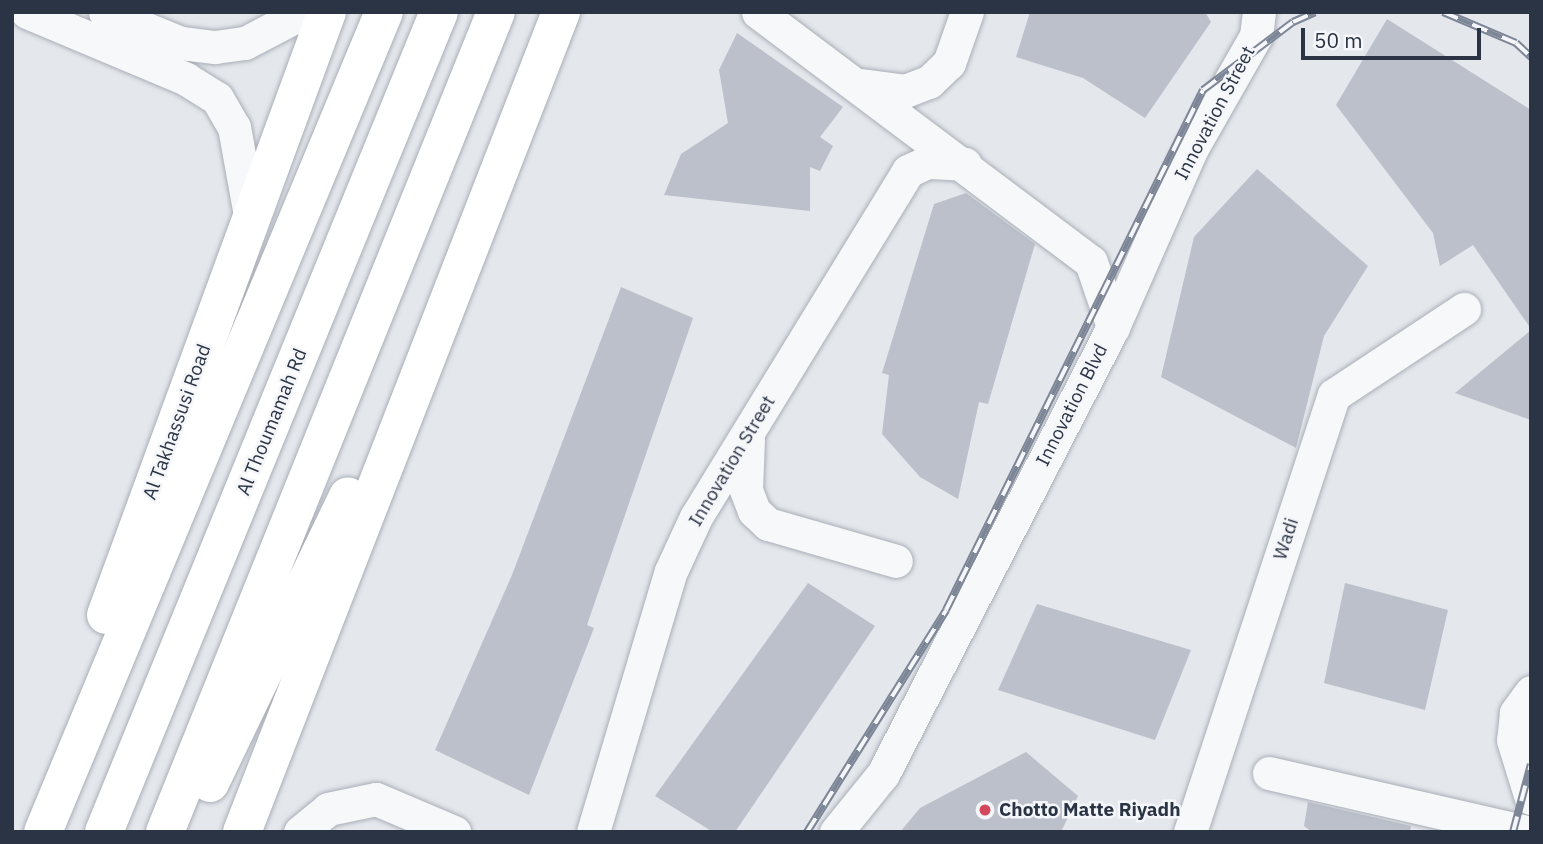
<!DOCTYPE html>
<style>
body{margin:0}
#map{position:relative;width:1543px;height:844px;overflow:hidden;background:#e4e7ec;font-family:"IBM Plex Sans",sans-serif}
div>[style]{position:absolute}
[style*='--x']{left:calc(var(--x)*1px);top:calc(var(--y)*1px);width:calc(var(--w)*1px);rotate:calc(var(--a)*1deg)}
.building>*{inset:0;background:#bbc0ca}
.roads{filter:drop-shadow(0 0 2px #a9aeb7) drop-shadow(0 0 2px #a9aeb7)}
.minor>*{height:33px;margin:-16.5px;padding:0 16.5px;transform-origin:16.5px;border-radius:16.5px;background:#f7f8fa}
.major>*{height:38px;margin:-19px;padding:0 19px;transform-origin:19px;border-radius:19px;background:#fff}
.rail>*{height:8px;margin-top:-4px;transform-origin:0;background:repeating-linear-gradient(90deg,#f4f6f9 0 16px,#7d8696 0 32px);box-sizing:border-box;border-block:2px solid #7d8696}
.dots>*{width:19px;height:19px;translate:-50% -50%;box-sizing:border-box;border:4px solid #f4f6f9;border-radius:50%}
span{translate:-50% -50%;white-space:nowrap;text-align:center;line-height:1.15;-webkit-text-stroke:5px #f4f6f9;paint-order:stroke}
.street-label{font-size:19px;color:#2b3445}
.poi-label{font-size:19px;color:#2b3445;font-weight:700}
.left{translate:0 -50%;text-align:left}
.frame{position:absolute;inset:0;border:14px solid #2b3445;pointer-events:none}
.scale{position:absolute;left:1301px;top:28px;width:180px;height:32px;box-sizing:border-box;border:4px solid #2b3445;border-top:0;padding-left:9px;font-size:21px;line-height:24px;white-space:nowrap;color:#2b3445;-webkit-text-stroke:5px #f4f6f9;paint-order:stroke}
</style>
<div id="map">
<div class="building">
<i style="clip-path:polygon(1030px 12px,1205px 12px,1211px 22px,1145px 118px,1083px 78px,1016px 57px)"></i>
<i style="clip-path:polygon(1387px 19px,1531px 110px,1531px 329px,1473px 245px,1440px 266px,1433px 233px,1336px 105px)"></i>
<i style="clip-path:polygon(737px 33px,843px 107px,820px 137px,833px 146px,820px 171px,810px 167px,810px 211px,664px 195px,681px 154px,728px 123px,719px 70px)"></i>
<i style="clip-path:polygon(1257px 169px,1368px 266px,1324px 336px,1296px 448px,1161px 377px,1194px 237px)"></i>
<i style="clip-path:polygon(966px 193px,1035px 244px,988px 404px,979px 402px,958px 499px,920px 477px,882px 434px,889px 375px,882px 373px,934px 204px)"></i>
<i style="clip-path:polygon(621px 287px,693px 318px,587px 625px,594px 628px,529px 795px,435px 750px,512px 575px)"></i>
<i style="clip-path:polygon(1531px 330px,1531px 420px,1455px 393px)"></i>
<i style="clip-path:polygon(808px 583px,875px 626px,735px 832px,713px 832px,655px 796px)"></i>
<i style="clip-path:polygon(1345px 583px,1448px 610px,1425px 710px,1324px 683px)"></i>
<i style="clip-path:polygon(1037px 604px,1191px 650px,1155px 740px,998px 690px)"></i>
<i style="clip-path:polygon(1026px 752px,1078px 796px,1061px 832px,900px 832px,920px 808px)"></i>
<i style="clip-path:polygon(1308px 802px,1411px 826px,1410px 832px,1312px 832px,1304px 826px)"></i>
</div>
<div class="roads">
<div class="minor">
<i style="--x:27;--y:12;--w:173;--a:22.8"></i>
<i style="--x:186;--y:79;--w:36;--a:32"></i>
<i style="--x:217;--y:98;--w:34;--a:60"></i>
<i style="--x:234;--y:127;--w:96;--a:79.7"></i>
<i style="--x:105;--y:12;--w:82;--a:22.2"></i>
<i style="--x:181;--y:43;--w:34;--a:7"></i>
<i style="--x:215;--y:47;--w:30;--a:-8"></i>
<i style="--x:245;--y:43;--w:67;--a:-27.7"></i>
<i style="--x:758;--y:12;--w:416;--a:36.9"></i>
<i style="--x:1091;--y:262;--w:69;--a:71.3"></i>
<i style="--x:1113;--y:327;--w:503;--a:117.23"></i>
<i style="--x:883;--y:774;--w:75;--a:129"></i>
<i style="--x:861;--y:85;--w:44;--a:7.8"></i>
<i style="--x:905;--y:91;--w:26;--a:-21"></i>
<i style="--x:929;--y:82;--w:28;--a:-44"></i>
<i style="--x:949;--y:63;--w:54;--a:-70.6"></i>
<i style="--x:1113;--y:327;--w:196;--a:-66.2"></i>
<i style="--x:1192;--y:148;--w:129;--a:-60.3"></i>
<i style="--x:1256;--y:36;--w:24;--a:-83"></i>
<i style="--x:748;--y:439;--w:51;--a:92.2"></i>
<i style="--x:746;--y:490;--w:22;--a:69"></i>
<i style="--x:754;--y:511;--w:19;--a:43"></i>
<i style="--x:768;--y:524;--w:133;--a:16.1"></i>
<i style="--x:1531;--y:692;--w:26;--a:126"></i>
<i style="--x:1516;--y:713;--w:27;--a:96"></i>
<i style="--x:1513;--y:740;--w:61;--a:72.8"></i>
<i style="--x:1269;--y:773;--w:265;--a:12.9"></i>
<i style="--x:300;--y:832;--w:36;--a:-39"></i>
<i style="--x:328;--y:809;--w:49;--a:-11.8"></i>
<i style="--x:376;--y:799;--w:85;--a:22.9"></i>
<i style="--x:593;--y:832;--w:272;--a:-73.4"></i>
<i style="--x:671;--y:571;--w:60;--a:-65.2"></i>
<i style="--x:696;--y:517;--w:406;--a:-58.5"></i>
<i style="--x:908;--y:171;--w:21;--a:-25"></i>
<i style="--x:927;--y:162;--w:38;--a:3"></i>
<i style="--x:1190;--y:832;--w:460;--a:-71.8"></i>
<i style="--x:1334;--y:395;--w:156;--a:-33.5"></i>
</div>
<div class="major">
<i style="--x:106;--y:615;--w:642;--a:-69.87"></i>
<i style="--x:210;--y:783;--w:318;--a:-64.3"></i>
<i style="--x:43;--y:832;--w:888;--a:-67.42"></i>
<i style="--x:104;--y:832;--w:886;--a:-67.78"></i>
<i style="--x:165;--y:832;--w:884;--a:-68.02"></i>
<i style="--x:242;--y:832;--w:880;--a:-68.74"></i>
</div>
</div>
<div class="rail">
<i style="--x:1443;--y:12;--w:79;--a:23"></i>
<i style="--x:1516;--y:43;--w:21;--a:43"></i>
<i style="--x:807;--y:832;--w:262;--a:-57.9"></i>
<i style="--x:946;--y:610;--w:580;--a:-63.7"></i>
<i style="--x:1203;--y:90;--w:113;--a:-37.1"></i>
<i style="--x:1293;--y:22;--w:24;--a:-24"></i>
<i style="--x:1513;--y:832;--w:70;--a:-75.2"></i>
</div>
<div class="dots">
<i style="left:985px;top:810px;background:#d1495b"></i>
</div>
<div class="street-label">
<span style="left:1215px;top:113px;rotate:-62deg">Innovation Street</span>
<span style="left:1072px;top:405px;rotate:-63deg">Innovation Blvd</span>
<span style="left:177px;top:422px;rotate:-70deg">Al Takhassusi Road</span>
<span style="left:272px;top:422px;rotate:-68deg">Al Thoumamah Rd</span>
<span style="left:732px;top:461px;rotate:-59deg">Innovation Street</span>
<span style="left:1286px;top:539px;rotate:-72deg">Wadi</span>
</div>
<div class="poi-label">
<span class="left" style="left:999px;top:810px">Chotto Matte Riyadh</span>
</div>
<div class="frame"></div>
<div class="scale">50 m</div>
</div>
